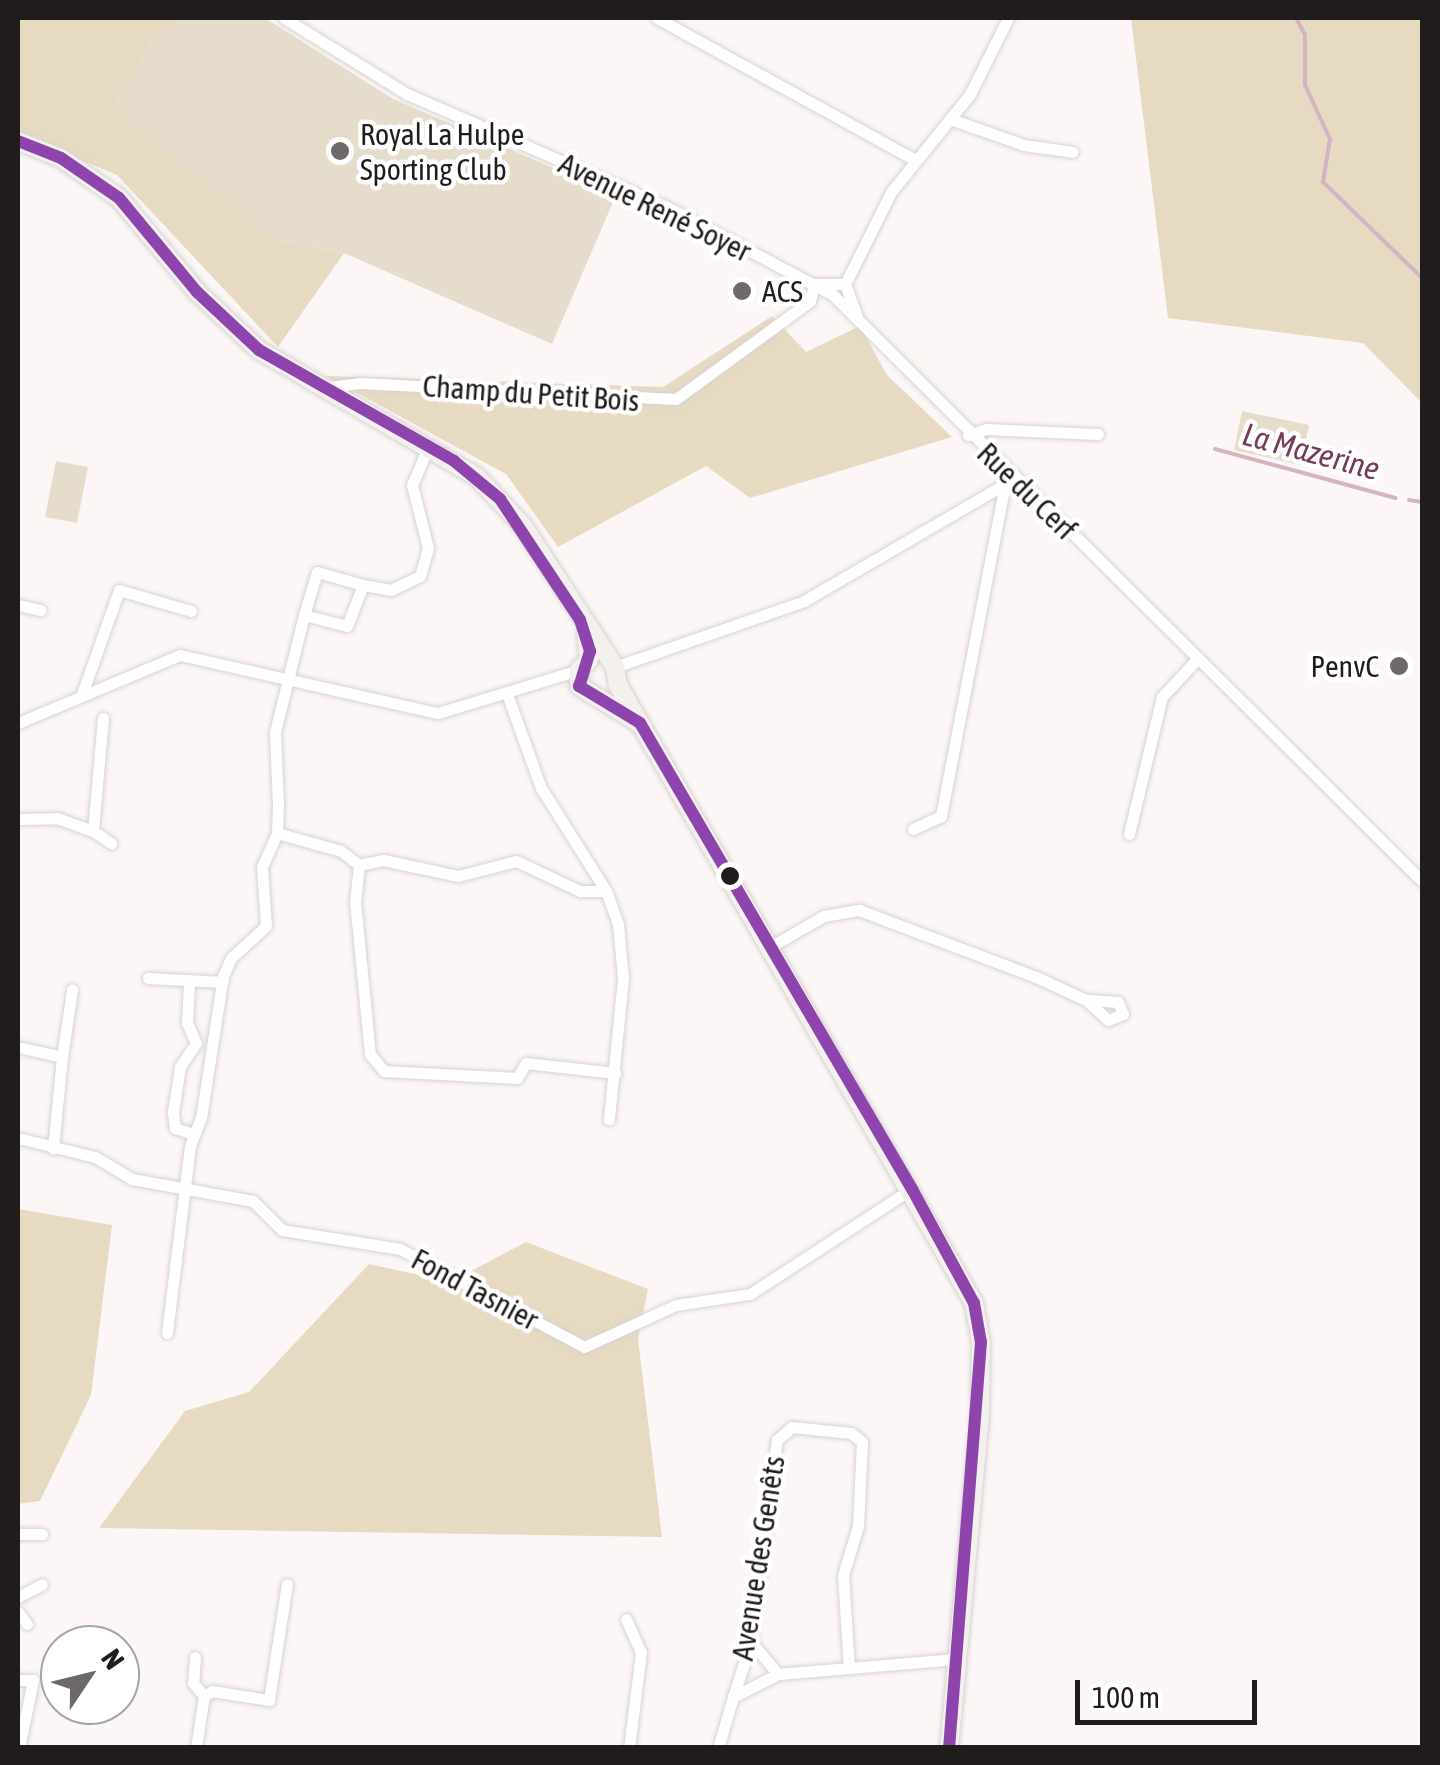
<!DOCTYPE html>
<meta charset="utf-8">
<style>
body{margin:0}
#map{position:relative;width:1440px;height:1765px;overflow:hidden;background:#fcf7f6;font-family:"Asap Condensed",sans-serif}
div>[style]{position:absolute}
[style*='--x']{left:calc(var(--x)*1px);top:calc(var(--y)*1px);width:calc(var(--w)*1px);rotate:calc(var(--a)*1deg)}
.green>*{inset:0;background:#e5dccb}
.forest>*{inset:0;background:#e7dac2}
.stream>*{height:4px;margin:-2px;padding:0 2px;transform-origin:2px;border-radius:2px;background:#d5b4c2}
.roads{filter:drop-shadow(0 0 2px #d6d2d1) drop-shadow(0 0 2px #d6d2d1)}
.street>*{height:11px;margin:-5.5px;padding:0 5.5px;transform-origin:5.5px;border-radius:5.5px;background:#fffefe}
.secondary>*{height:18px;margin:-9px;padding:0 9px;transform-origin:9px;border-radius:9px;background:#f3f0ee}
.bus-1>*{height:12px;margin:-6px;padding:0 6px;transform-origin:6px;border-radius:6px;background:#8e44ad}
.dots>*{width:28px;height:28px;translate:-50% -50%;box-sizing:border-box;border:5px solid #fff;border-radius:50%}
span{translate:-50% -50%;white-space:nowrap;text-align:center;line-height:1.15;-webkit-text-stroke:9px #fff;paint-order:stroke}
.poi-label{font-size:30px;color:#1f1c1b}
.left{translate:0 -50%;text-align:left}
.right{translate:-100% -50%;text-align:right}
.street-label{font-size:30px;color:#1f1c1b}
.water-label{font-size:32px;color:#753a59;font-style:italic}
.frame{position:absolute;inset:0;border:20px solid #1f1c1b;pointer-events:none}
.north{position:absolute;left:40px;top:1625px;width:100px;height:100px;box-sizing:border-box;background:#fff;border:2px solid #a5a4a4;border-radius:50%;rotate:55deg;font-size:28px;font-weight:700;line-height:40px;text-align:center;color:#1f1c1b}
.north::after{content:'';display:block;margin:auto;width:35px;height:45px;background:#6c6968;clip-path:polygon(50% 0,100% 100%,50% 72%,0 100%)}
.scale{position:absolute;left:1075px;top:1680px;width:182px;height:45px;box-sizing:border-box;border:5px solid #1f1c1b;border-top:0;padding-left:12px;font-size:30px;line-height:35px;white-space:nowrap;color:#1f1c1b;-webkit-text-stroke:8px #fff;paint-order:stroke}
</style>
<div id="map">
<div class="green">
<i style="clip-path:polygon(181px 18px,265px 18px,393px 99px,616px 195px,552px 344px,344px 253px,276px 241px,111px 107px,153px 40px)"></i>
<i style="clip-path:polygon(1242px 411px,1309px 425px,1301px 465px,1234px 450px)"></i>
<i style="clip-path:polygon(56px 461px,88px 467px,77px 523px,45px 517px)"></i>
</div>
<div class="forest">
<i style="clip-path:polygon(18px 18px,181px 18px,153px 40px,112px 107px,276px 241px,344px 253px,278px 347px,117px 175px,18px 134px)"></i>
<i style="clip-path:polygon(1131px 18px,1422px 18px,1422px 403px,1363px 343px,1168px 318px)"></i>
<i style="clip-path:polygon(772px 316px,806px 352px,860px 326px,887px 375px,952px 437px,750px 498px,706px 466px,558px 547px,506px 474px,326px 376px,663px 387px)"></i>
<i style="clip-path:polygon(18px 1209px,112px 1225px,91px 1395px,40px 1501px,18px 1504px)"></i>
<i style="clip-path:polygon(526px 1242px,648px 1289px,638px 1339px,662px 1537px,99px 1528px,185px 1411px,249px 1392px,369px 1264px,450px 1282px)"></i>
</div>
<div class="stream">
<i style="--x:1296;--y:18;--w:19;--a:62"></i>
<i style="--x:1305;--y:35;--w:50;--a:90"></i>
<i style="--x:1305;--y:85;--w:60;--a:65.2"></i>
<i style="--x:1330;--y:139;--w:44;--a:99.2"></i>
<i style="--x:1323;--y:182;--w:138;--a:44.1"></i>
<i style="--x:1215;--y:449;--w:187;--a:15.2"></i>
<i style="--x:1409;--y:500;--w:13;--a:9"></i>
</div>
<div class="roads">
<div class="street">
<i style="--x:284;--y:18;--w:145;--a:31.7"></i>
<i style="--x:407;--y:94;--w:281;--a:23.5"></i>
<i style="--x:665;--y:206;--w:190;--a:27.9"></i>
<i style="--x:833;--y:295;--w:831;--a:44.85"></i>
<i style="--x:657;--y:18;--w:291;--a:28.8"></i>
<i style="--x:953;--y:120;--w:75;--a:19.4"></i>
<i style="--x:1024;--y:145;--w:49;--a:8.1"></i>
<i style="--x:814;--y:284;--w:31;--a:0"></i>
<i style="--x:845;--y:284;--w:103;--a:-63.4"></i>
<i style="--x:891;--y:192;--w:126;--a:-51.1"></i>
<i style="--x:970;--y:94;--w:85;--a:-63.4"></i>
<i style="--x:845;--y:284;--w:38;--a:70"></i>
<i style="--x:323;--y:388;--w:37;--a:-8"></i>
<i style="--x:360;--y:383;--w:316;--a:2.9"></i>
<i style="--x:676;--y:399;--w:166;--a:-36.2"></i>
<i style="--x:810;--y:301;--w:17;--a:-77"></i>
<i style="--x:968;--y:435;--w:19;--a:-18"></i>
<i style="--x:986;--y:429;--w:112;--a:2.6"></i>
<i style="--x:18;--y:605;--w:23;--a:13"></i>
<i style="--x:304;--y:615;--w:45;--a:-73.2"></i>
<i style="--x:317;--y:572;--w:48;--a:15.8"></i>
<i style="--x:615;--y:667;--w:200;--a:-19.2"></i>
<i style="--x:804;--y:601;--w:241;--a:-30.2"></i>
<i style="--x:82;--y:694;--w:110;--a:-70.4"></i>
<i style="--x:119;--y:590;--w:75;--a:16.3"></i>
<i style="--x:507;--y:694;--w:100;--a:70.1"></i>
<i style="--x:541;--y:788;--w:122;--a:57.7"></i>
<i style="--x:606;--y:891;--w:35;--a:70"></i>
<i style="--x:618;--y:924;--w:54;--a:84.7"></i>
<i style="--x:623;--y:978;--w:142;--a:95.7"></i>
<i style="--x:103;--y:718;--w:113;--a:95.1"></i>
<i style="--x:93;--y:831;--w:22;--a:34"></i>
<i style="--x:18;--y:723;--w:176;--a:-22.8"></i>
<i style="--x:180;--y:655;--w:264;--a:12.7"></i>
<i style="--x:438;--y:713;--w:147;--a:-17"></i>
<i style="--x:18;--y:819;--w:39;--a:-1"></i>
<i style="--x:57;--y:818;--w:38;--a:20"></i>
<i style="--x:913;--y:829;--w:31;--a:-25"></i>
<i style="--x:941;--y:816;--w:338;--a:-79.1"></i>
<i style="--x:277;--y:833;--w:66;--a:15.7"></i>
<i style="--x:341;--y:851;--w:23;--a:38"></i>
<i style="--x:359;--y:865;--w:25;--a:-12"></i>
<i style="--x:383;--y:860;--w:77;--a:12"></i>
<i style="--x:458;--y:876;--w:60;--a:-14.5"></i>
<i style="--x:516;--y:861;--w:71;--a:25.1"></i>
<i style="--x:580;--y:891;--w:26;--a:0"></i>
<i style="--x:1129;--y:834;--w:141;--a:-76.5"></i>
<i style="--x:1162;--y:697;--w:53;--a:-47.3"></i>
<i style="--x:359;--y:865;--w:36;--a:96"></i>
<i style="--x:355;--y:901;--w:154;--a:84.4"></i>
<i style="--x:370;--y:1054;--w:22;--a:51"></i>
<i style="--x:384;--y:1071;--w:133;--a:3"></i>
<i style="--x:517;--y:1078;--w:17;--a:-59"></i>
<i style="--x:526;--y:1063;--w:90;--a:6.4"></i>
<i style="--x:770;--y:947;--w:62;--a:-29.9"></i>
<i style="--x:824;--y:916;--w:36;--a:-10"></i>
<i style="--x:859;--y:910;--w:189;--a:20.7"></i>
<i style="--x:1036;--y:977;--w:55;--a:24.7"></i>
<i style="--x:1086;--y:1000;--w:30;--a:42"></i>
<i style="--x:1108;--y:1020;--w:16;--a:-22"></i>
<i style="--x:1123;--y:1014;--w:13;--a:-113"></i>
<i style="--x:1118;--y:1002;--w:32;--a:-176"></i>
<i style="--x:148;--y:978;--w:75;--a:3.1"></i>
<i style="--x:189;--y:984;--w:39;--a:93"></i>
<i style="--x:187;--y:1023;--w:22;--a:66"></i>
<i style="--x:196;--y:1043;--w:29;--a:124"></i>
<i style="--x:180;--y:1067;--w:46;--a:98.8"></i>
<i style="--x:173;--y:1112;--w:16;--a:83"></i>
<i style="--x:175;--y:1128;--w:19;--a:18"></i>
<i style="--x:18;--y:1047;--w:45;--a:12.8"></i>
<i style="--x:62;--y:1057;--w:92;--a:95.6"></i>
<i style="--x:62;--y:1057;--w:68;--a:-81.5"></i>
<i style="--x:18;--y:1138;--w:79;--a:13.9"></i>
<i style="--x:95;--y:1157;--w:43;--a:30.7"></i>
<i style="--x:132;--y:1179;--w:123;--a:10.3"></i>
<i style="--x:253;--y:1201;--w:41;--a:45"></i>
<i style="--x:282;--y:1230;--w:120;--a:9.1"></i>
<i style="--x:400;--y:1249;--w:208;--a:28"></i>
<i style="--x:584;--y:1347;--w:101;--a:-24.5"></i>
<i style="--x:676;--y:1305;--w:75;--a:-8.5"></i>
<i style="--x:750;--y:1294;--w:192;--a:-33.1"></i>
<i style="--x:167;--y:1333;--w:188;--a:-83"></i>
<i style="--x:190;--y:1146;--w:30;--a:-69"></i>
<i style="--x:201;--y:1118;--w:144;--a:-81.2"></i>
<i style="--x:223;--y:976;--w:20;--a:-66"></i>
<i style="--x:231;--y:958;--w:47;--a:-42.4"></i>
<i style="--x:266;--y:926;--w:59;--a:-93.9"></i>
<i style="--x:262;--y:867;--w:37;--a:-66"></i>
<i style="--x:277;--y:833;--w:28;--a:-88"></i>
<i style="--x:278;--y:805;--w:73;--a:-92.4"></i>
<i style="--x:275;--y:732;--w:121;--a:-76.1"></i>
<i style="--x:304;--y:615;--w:44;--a:14.3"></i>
<i style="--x:347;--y:626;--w:44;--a:-68.7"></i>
<i style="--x:363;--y:585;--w:28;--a:10"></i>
<i style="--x:391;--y:590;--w:32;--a:-26"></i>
<i style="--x:420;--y:576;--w:29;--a:-74"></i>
<i style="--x:428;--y:548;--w:65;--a:-104.3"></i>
<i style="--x:412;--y:485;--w:43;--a:-67"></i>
<i style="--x:18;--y:1534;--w:24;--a:0"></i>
<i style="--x:18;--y:1597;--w:27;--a:-28"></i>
<i style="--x:18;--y:1612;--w:15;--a:53"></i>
<i style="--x:626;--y:1619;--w:36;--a:66"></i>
<i style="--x:641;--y:1652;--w:97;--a:97.1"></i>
<i style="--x:751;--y:1642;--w:42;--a:49.8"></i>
<i style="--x:195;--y:1657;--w:26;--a:94"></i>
<i style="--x:193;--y:1683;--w:17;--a:50"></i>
<i style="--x:18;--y:1680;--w:15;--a:0"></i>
<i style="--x:33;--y:1680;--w:69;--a:101.6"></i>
<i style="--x:733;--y:1697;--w:58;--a:-71.9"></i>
<i style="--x:751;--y:1642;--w:204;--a:-82.7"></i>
<i style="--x:777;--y:1440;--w:20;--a:-41"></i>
<i style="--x:792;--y:1427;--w:59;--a:5.8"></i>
<i style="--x:851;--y:1433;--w:14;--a:39"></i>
<i style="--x:862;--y:1442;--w:84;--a:92.7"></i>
<i style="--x:858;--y:1526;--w:51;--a:107"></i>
<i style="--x:843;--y:1575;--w:92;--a:86.3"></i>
<i style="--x:196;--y:1748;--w:53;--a:-81.3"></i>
<i style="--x:204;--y:1696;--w:9;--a:-32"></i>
<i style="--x:212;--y:1691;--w:58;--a:9"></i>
<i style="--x:269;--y:1700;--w:117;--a:-81.2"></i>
<i style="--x:718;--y:1748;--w:53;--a:-73.6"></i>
<i style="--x:733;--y:1697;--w:51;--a:-27.1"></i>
<i style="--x:778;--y:1674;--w:179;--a:-4.8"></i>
</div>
<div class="secondary">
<i style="--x:18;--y:141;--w:46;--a:21.6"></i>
<i style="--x:61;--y:158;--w:70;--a:34.6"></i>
<i style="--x:119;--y:198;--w:122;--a:50.3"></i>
<i style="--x:197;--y:292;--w:85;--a:43.1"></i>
<i style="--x:259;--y:350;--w:252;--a:30.2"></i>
<i style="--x:477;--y:477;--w:67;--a:46.8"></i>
<i style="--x:523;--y:526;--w:168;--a:56.9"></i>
<i style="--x:615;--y:667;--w:18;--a:81"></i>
<i style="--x:618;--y:685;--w:713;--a:60.06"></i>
<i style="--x:974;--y:1303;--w:40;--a:80"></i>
<i style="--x:981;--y:1342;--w:73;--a:90.8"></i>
<i style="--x:980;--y:1415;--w:334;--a:95.3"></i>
<i style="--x:586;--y:635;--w:25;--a:83"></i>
<i style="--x:589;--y:660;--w:14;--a:135"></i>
<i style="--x:579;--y:670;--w:16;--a:90"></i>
<i style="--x:579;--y:686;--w:70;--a:31.7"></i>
</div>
</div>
<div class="bus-1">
<i style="--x:18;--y:141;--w:46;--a:21.6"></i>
<i style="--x:61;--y:158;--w:70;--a:34.6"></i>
<i style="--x:119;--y:198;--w:122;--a:50.3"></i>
<i style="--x:197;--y:292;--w:85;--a:43.1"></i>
<i style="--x:259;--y:350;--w:224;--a:29.6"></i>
<i style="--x:454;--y:461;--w:60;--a:39.6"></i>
<i style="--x:500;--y:499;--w:145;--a:56.5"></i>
<i style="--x:580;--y:620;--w:33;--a:72"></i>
<i style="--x:590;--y:651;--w:37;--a:107"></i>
<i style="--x:579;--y:686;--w:71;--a:31.2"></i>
<i style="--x:640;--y:723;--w:540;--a:59.73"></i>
<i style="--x:912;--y:1189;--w:130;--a:61.5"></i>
<i style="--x:974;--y:1303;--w:40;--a:80"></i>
<i style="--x:981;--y:1342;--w:407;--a:94.5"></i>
</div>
<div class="dots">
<i style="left:340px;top:151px;background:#6c6968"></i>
<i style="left:742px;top:291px;background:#6c6968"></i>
<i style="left:1399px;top:666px;background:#6c6968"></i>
<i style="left:730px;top:876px;background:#1f1c1b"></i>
</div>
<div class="poi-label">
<span class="left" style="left:360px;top:151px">Royal La Hulpe<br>Sporting Club</span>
<span class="left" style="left:762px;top:291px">ACS</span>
<span class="right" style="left:1379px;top:666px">PenvC</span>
</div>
<div class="street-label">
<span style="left:655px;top:207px;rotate:26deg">Avenue René Soyer</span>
<span style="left:531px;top:393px;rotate:4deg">Champ du Petit Bois</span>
<span style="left:1027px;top:491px;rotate:44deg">Rue du Cerf</span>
<span style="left:475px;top:1289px;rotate:28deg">Fond Tasnier</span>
<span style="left:758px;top:1558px;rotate:-81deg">Avenue des Genêts</span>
</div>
<div class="water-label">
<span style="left:1311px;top:452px;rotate:15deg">La Mazerine</span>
</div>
<div class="frame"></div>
<div class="north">N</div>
<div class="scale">100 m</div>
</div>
